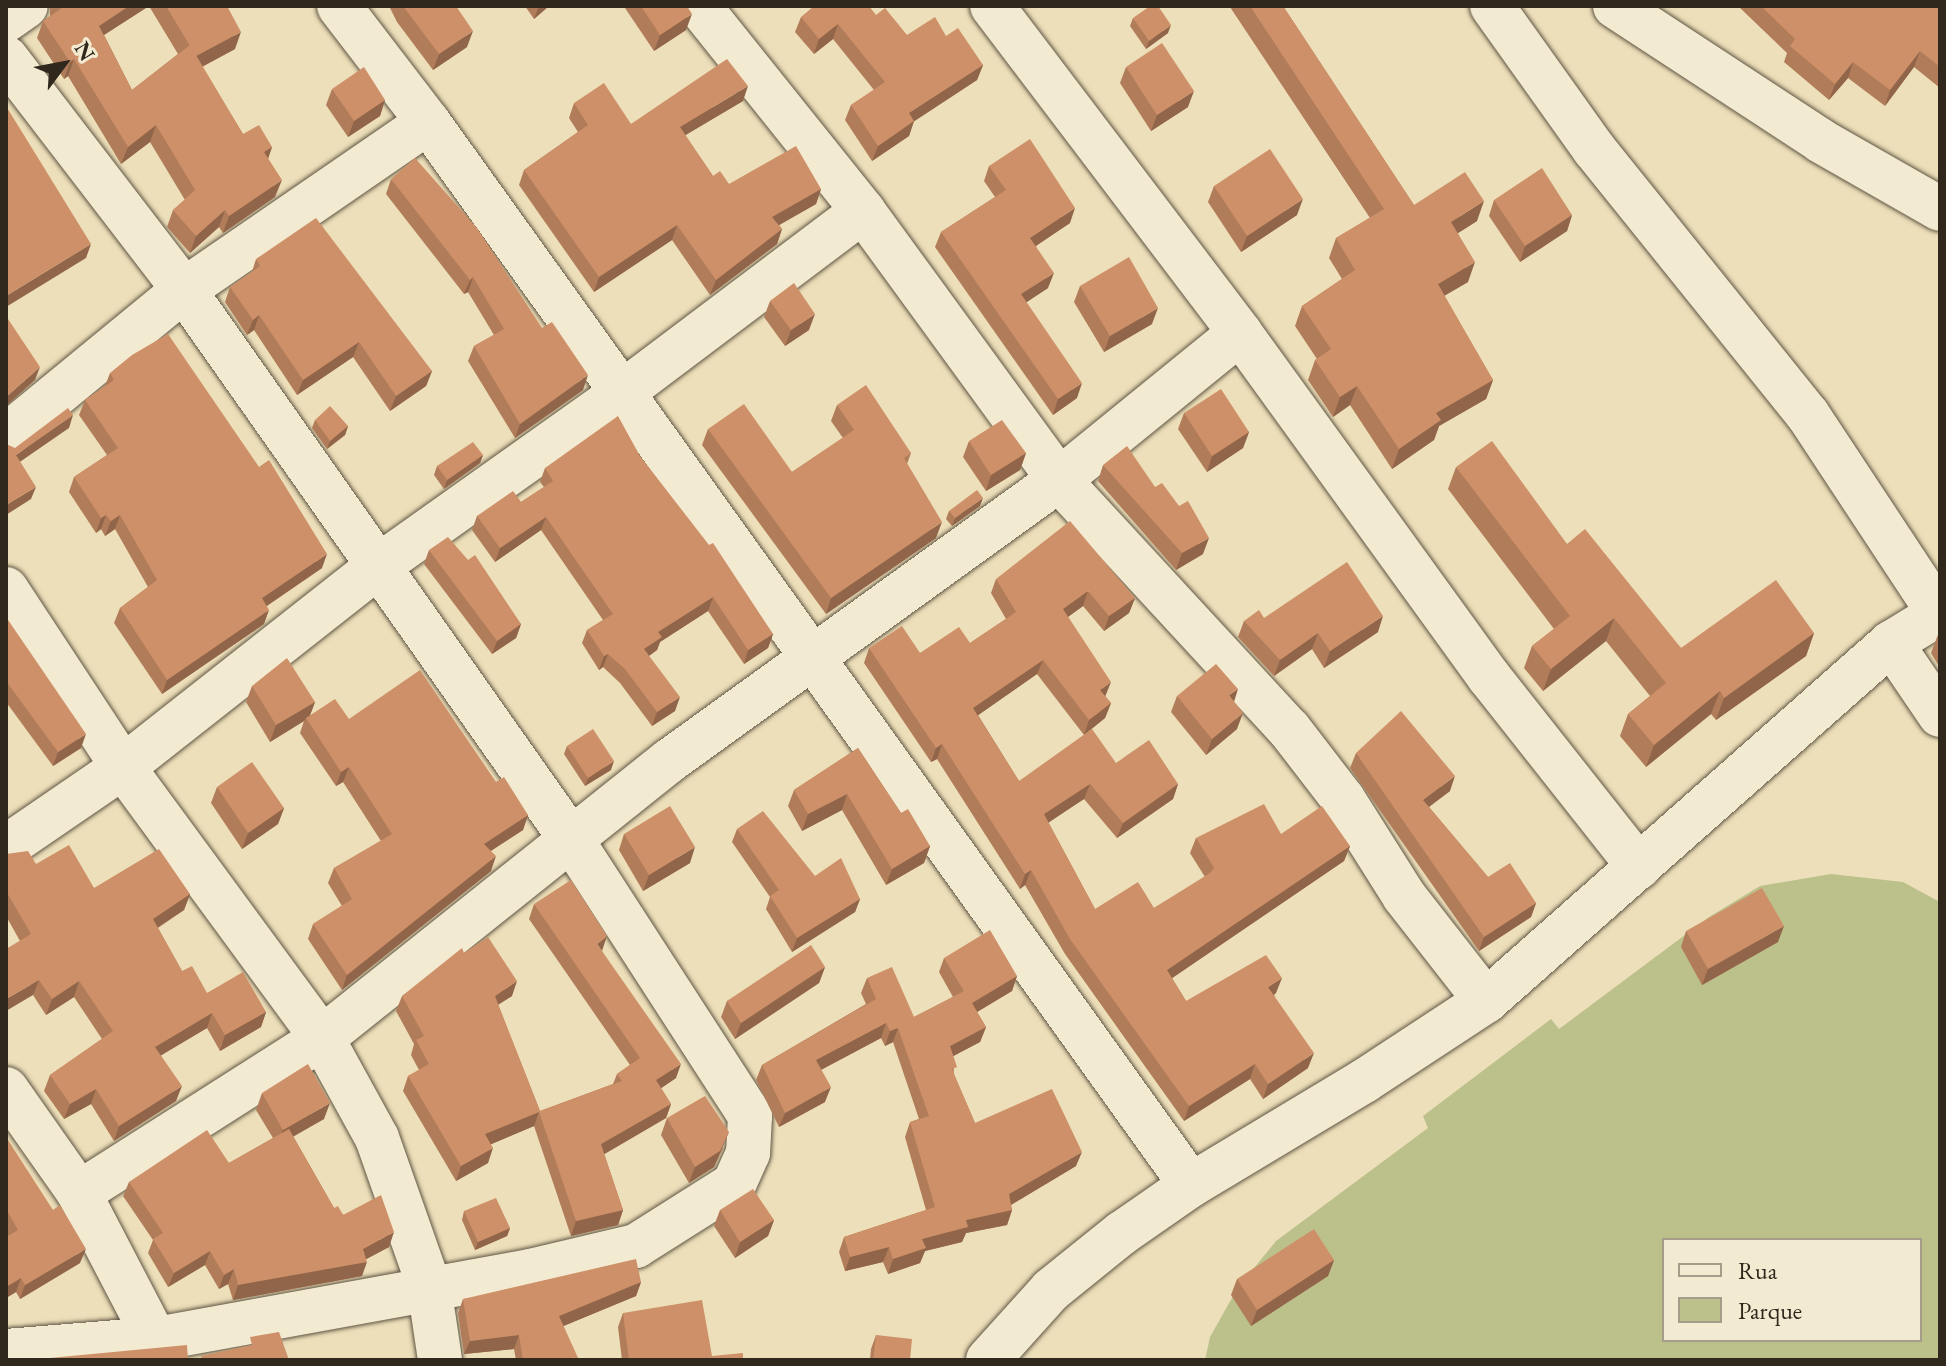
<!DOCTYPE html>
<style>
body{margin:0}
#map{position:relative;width:1946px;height:1366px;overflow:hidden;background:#eddfb9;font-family:"EB Garamond",serif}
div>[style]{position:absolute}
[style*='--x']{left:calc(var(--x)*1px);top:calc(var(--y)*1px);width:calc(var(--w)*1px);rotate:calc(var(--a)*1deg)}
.green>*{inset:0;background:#bcc18c}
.roads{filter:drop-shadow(0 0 2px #5f5544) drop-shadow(0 0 2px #5f5544)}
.minor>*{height:44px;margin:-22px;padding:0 22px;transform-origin:22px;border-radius:22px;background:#f3ead2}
.wall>*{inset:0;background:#b17c59}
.shaded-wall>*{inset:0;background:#906549}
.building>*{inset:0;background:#ce9068}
span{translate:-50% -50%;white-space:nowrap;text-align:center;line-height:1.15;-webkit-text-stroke:8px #f3ead2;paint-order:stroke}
.frame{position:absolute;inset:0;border:8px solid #30271d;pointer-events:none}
.legend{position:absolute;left:1662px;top:1238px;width:260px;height:104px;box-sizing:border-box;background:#f3ead2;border:2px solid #a59c8a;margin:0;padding:10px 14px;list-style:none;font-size:24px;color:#30271d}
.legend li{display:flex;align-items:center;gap:16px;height:40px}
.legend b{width:40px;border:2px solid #a59c8a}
.north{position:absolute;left:24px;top:24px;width:80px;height:80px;-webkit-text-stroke:6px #f3ead2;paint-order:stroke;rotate:58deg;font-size:22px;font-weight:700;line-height:32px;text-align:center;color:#30271d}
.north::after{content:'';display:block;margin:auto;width:28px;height:36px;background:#30271d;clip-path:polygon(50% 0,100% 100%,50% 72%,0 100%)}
</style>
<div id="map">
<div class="green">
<i style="clip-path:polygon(evenodd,1831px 874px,1903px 882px,1940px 902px,1940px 1360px,1205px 1360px,1210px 1337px,1237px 1289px,1276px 1241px,1428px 1128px,1423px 1116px,1551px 1019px,1559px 1029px,1709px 917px,1760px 886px,1831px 874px,1664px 1240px,1920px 1240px,1920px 1340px,1664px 1340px,1664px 1240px)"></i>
</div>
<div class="roads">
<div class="minor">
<i style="--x:339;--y:6;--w:146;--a:52.5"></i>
<i style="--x:428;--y:122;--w:1308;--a:54.33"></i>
<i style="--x:699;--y:6;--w:263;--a:51.3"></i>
<i style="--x:863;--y:211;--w:333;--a:53.9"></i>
<i style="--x:1059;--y:480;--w:339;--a:47.3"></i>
<i style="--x:1289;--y:729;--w:88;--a:52.4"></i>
<i style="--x:1343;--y:799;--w:115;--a:57.8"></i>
<i style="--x:1404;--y:896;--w:133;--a:52"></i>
<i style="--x:992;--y:6;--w:410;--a:52.8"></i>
<i style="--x:1240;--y:333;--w:425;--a:54.1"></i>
<i style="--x:1489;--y:677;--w:242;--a:51.7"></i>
<i style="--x:1492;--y:6;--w:176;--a:54.5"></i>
<i style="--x:1594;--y:149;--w:341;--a:51.2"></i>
<i style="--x:1808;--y:415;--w:238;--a:56.6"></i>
<i style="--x:1615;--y:6;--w:246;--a:33.2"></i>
<i style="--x:1821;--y:141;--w:137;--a:29.7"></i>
<i style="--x:6;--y:20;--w:24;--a:-35"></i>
<i style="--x:6;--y:58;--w:292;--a:52.5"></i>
<i style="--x:184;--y:290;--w:675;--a:54.83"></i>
<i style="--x:573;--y:842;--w:326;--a:57.1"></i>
<i style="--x:750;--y:1116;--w:37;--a:93"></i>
<i style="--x:748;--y:1153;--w:34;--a:114"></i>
<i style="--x:734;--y:1184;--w:116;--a:147.7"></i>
<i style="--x:636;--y:1246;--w:109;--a:166.7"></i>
<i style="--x:530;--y:1271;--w:381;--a:169.7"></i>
<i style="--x:155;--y:1339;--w:149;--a:175.4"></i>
<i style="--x:6;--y:436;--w:230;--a:-39.4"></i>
<i style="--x:184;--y:290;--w:296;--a:-34.5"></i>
<i style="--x:6;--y:589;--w:213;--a:56.7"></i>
<i style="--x:123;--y:767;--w:336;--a:53.7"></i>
<i style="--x:322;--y:1038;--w:114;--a:61.2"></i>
<i style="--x:377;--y:1138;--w:157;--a:70.6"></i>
<i style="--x:429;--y:1286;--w:75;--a:81.5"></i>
<i style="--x:1891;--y:643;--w:87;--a:55.8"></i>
<i style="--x:6;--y:847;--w:142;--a:-34.4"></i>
<i style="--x:123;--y:767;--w:323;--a:-38.2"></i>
<i style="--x:377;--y:567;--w:298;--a:-35.4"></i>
<i style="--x:620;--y:394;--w:304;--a:-37"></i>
<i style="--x:6;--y:1089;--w:127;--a:54.9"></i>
<i style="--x:79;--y:1193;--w:165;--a:62.5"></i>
<i style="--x:79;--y:1193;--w:288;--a:-32.5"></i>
<i style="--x:322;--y:1038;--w:444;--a:-38.6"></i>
<i style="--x:669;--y:761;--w:481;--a:-35.8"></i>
<i style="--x:1059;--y:480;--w:233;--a:-39.1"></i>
<i style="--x:988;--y:1360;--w:94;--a:-48"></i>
<i style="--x:1051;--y:1290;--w:91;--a:-38.8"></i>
<i style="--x:1122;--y:1233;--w:84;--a:-34.8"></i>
<i style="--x:1191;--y:1185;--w:202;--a:-31"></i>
<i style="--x:1364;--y:1081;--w:146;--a:-33.3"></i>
<i style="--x:1486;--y:1001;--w:541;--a:-41.48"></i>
<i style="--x:1891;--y:643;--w:57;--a:-31.5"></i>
</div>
</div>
<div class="wall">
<i style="clip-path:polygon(evenodd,50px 6px,229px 6px,228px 7px,235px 49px,202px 67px,243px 134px,272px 147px,268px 159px,275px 197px,223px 233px,219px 227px,190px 253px,167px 227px,173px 210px,185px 200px,150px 142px,121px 164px,68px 76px,64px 79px,37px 38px,43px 21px,50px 16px,50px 6px,149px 6px,178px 54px,132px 90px,104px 35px,149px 6px)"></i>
<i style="clip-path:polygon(389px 6px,456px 6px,467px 47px,433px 70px,397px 22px)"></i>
<i style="clip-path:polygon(525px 6px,549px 6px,534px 19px)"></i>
<i style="clip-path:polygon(626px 6px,687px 6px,686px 30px,654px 51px,625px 8px)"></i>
<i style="clip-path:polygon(1231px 6px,1283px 6px,1414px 205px,1477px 221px,1458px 233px,1468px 282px,1444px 296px,1493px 380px,1486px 399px,1439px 426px,1434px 440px,1392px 469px,1350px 405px,1333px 417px,1308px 380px,1315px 360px,1317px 359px,1295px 326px,1302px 306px,1342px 279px,1329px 258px,1336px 238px,1370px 218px,1230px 7px)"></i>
<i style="clip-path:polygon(1738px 6px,1940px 6px,1940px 88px,1914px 67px,1885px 106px,1848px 78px,1829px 100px,1784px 62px,1787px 53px)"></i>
<i style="clip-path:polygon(876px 15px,907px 35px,946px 36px,983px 65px,977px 80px,914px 121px,909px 136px,872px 161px,845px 120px,851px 105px,874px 90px,833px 39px,814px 54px,795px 32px,801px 17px)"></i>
<i style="clip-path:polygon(1133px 18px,1168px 33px,1146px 49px,1130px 26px)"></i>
<i style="clip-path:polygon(1126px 67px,1188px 107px,1151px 131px,1120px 83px)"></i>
<i style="clip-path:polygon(332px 89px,385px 100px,380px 116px,348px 137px,326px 105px)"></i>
<i style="clip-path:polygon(743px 101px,685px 135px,713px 176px,729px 184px,821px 189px,816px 204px,779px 225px,782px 229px,777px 244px,710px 295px,672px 240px,594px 292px,519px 185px,524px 170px,578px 132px,569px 118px,574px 103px,631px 124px)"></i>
<i style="clip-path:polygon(989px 166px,1070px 223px,1036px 246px,1048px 288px,1026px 302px,1077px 398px,1053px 415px,935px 247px,941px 232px,995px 197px,984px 181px)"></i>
<i style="clip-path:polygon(391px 179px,583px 390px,515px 438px,468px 361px,474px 346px,494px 335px,468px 292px,464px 294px,386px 194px)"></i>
<i style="clip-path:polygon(1214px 186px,1297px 215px,1241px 252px,1208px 202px)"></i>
<i style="clip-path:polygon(1494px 200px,1572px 215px,1567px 231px,1520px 262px,1489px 216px)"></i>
<i style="clip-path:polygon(256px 259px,432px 371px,426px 386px,390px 411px,353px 357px,297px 395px,254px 330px,247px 335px,225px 302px,230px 287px,252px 272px)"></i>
<i style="clip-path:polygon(1080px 286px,1152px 324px,1104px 352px,1074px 302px)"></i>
<i style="clip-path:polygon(770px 301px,809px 330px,785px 346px,764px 317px)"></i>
<i style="clip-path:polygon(110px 373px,322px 568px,267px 606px,264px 624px,162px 694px,114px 623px,120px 608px,148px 587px,115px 529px,105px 536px,101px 529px,96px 533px,69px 492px,74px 477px,107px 455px,79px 415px,85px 400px,105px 386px)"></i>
<i style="clip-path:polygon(837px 405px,911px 453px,907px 464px,936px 538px,826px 614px,702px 445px,708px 429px,792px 472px,843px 438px,831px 421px)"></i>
<i style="clip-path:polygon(1184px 413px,1249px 432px,1243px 448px,1207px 472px,1178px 429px)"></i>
<i style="clip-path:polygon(315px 420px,348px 426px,345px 435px,327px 449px,312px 428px)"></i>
<i style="clip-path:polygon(969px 441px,1026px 453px,1020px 470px,986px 491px,963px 457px)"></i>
<i style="clip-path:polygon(483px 455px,480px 463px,444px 489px,434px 475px,437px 466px)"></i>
<i style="clip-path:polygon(640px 456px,773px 634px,768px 648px,744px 664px,708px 611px,660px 642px,657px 650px,649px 656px,675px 711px,652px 726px,620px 683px,603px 667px,599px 670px,582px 643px,587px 630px,603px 620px,541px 530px,495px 562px,472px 530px,477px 516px,521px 502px,544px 487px,540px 482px,545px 468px)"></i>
<i style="clip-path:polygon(1103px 465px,1155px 487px,1179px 506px,1203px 554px,1176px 570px,1098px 481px)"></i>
<i style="clip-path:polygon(1456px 467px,1567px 544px,1681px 648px,1814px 633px,1806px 656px,1716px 720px,1711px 714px,1646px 767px,1620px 736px,1628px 714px,1650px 696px,1606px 641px,1543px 691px,1524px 668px,1532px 646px,1554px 629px,1448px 489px)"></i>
<i style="clip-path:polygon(980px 506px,952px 526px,946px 519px,949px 511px)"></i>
<i style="clip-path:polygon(429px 550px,521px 624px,516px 638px,492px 654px,424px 564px)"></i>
<i style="clip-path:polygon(996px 579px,1135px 598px,1129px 613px,1104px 631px,1083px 606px,1068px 617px,1105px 696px,1111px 703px,1105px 718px,1084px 735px,1037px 674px,978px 715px,1019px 781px,1116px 763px,1178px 784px,1173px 799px,1117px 838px,1084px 799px,1048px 822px,1095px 909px,1154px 908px,1205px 877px,1190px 853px,1196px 838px,1281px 834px,1350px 846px,1344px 861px,1172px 978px,1186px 1001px,1276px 993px,1274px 995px,1308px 1068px,1263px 1099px,1250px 1079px,1184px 1121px,1065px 954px,1025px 885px,1020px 889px,937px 759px,931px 762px,864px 663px,869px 648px,920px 653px,970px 643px,1006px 619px,991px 593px)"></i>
<i style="clip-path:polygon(6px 617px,81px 748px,53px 766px,6px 702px)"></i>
<i style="clip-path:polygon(1264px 618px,1378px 632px,1324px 668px,1312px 649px,1274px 676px,1238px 637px,1244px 621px)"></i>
<i style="clip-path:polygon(1939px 632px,1940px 632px,1940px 668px,1931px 653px)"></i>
<i style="clip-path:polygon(252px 686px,315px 702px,310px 715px,349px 719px,496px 782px,528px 815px,523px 830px,491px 851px,491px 871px,342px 990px,308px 939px,313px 924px,342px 906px,328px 883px,334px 868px,381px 841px,343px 782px,336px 786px,300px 733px,304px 721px,270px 742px,246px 702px)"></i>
<i style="clip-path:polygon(1177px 696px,1234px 701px,1237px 729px,1206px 755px,1171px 712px)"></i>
<i style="clip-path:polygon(567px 746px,611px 770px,585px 786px,564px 754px)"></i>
<i style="clip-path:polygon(858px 748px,901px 813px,930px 846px,924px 863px,886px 885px,842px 810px,802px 831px,788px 806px,794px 790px)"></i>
<i style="clip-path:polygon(1356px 753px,1450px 791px,1429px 807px,1488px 877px,1536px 903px,1531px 917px,1479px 951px,1350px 768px)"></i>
<i style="clip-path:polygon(217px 787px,284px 808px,278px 824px,242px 849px,211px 803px)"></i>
<i style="clip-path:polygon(737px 829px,815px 876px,860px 899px,855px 912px,792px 952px,766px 909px,770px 897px,732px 842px)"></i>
<i style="clip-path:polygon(624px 834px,690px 863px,643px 891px,619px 850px)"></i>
<i style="clip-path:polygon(6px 854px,36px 864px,94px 888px,190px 894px,184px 910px,158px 928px,182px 971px,207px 993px,266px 1012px,261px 1027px,220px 1051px,207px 1028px,161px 1055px,176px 1101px,114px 1141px,91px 1104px,64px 1119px,44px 1091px,50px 1075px,102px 1039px,74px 997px,46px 1015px,33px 995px,20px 941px,6px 916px)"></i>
<i style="clip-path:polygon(534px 904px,602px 951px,676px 1078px,661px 1088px,671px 1104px,666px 1118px,604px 1154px,623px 1210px,618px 1225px,571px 1236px,534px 1126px,491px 1144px,488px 1163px,456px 1181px,403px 1091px,408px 1076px,419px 1070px,411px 1055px,414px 1044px,396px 1011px,402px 996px,464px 953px,512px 996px,498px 1005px,540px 1111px,613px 1084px,617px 1074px,630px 1065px,529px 919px)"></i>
<i style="clip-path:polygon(1686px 931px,1778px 942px,1702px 985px,1681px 947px)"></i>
<i style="clip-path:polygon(944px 958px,1017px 976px,1012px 991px,977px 1012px,986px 1027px,980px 1042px,953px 1056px,954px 1075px,975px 1123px,1076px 1166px,1011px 1205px,1012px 1210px,1007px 1225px,966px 1233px,962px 1242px,925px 1251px,920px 1263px,888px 1274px,883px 1262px,845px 1271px,839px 1252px,844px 1237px,926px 1210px,905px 1137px,910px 1122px,919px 1119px,893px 1042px,885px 1046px,881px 1038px,821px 1070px,825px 1102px,779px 1127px,756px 1080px,762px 1065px,866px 1004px,861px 993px,867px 978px,914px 1017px,953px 997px,939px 972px)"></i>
<i style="clip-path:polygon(825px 967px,819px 983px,735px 1039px,721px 1017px,727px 1001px)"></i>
<i style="clip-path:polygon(262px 1093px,324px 1119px,293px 1136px,334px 1208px,389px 1247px,366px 1259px,362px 1276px,233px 1300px,228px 1284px,219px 1289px,205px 1265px,168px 1287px,148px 1253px,153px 1240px,123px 1196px,129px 1182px,229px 1163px,273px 1138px,256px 1110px)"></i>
<i style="clip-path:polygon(667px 1118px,723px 1148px,714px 1167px,689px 1183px,661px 1135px)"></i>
<i style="clip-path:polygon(6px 1137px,80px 1263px,20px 1299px,16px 1292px,6px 1298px,6px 1237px,8px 1236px,6px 1233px)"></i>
<i style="clip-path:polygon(720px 1210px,774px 1220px,768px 1236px,735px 1258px,714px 1226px)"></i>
<i style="clip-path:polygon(464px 1211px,510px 1228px,507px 1236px,475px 1250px,462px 1220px)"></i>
<i style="clip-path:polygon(1334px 1260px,1328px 1276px,1251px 1326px,1231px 1295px,1237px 1279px)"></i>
<i style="clip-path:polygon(641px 1282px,636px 1296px,563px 1326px,578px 1360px,516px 1360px,514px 1349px,464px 1354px,458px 1313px,463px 1299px)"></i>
<i style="clip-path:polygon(623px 1313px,712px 1356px,743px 1360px,622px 1360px,618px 1327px)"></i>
<i style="clip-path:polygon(876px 1335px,910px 1360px,870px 1360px,871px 1349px)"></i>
</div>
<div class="shaded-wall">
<i style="clip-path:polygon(129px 6px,149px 6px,93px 42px,99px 26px)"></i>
<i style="clip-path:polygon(539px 6px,549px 6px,534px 19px)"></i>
<i style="clip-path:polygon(692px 14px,686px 30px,654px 51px,660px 35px)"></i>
<i style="clip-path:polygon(838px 24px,833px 39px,814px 54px,819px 39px)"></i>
<i style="clip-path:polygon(1171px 25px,1168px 33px,1146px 49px,1149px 41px)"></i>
<i style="clip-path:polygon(473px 31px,467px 47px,433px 70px,439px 54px)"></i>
<i style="clip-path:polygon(241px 32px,235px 49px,190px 73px,196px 56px)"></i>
<i style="clip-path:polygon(1920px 51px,1914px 67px,1885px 106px,1890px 90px)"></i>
<i style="clip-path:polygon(74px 59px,68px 76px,64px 79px,70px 62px)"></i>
<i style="clip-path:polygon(1853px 62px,1848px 78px,1829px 100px,1835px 84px)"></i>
<i style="clip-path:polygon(983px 65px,977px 80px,904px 128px,909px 113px)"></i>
<i style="clip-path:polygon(748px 86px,743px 101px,674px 142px,680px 127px)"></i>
<i style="clip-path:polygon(1194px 91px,1188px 107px,1151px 131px,1157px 115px)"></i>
<i style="clip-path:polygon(385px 100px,380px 116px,348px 137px,354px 121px)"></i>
<i style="clip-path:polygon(914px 121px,909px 136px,872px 161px,878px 146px)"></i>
<i style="clip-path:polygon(156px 125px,150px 142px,121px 164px,128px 147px)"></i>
<i style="clip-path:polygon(272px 147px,266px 164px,264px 152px)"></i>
<i style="clip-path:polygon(282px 180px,275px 197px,223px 233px,229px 216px)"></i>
<i style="clip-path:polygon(821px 189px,816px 204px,767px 232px,772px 217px)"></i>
<i style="clip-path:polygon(1303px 199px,1297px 215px,1241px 252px,1247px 236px)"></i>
<i style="clip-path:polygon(1484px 201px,1477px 221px,1444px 242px,1451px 222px)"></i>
<i style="clip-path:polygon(1075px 208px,1070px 223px,1025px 253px,1030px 238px)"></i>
<i style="clip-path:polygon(225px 210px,219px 227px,190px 253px,196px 236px)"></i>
<i style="clip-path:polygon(1572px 215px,1567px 231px,1520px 262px,1525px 246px)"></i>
<i style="clip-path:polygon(677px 225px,672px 240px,594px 292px,599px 277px)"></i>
<i style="clip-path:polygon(782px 229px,777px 244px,710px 295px,716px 280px)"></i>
<i style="clip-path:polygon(91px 244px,86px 258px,6px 307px,6px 296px)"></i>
<i style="clip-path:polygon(1475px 262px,1468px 282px,1430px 304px,1438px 284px)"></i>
<i style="clip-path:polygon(1054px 273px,1048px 288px,1015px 310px,1021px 294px)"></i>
<i style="clip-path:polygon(473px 277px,468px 292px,464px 294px,470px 280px)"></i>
<i style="clip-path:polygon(1158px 308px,1152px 324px,1104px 352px,1110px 336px)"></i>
<i style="clip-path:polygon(815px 314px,809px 330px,785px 346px,791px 330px)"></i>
<i style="clip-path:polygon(259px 315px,254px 330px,247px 335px,253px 320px)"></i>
<i style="clip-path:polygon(359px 342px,353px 357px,297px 395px,303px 380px)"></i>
<i style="clip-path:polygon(40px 367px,35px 380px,6px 406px,6px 397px)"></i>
<i style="clip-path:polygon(432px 371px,426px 386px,390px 411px,396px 396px)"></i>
<i style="clip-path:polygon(588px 375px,583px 390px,515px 438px,520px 424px)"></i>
<i style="clip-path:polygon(1493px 380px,1486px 399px,1439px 426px,1434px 440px,1392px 469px,1399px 449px,1436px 413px)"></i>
<i style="clip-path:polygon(1082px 383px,1077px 398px,1053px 415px,1058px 399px)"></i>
<i style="clip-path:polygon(1357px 386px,1350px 405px,1333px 417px,1340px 397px)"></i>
<i style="clip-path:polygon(73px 415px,69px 428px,11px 468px,16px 455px)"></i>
<i style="clip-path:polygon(348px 426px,345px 435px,327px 449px,330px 441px)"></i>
<i style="clip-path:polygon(1249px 432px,1243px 448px,1207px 472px,1212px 456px)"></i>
<i style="clip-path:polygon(1026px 453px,1020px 470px,986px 491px,991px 475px)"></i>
<i style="clip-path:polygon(483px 455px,480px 463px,444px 489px,447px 480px)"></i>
<i style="clip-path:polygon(36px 487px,31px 499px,6px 515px,6px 505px)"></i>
<i style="clip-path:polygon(983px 498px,980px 506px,952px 526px,955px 518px)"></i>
<i style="clip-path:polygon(106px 515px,101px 529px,96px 533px,101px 518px)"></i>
<i style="clip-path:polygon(120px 515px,115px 529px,105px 536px,111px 521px)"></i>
<i style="clip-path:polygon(546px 517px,541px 530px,495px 562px,500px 548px)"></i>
<i style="clip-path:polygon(942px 522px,936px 538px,826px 614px,831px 598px)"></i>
<i style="clip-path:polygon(1209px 538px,1203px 554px,1176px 570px,1182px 553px)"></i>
<i style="clip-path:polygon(327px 554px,322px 568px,256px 613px,262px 598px)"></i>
<i style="clip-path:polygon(1088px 591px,1083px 606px,1058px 624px,1063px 609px)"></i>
<i style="clip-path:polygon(713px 597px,708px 611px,660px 642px,657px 650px,639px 663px,644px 649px,658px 632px)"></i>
<i style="clip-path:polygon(1135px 598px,1129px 613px,1104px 631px,1109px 616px)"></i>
<i style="clip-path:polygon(269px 610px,264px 624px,162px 694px,167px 680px)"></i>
<i style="clip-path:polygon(1383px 616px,1378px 632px,1324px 668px,1330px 651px)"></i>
<i style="clip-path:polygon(1614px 618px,1606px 641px,1543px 691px,1551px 669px)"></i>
<i style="clip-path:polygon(521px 624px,516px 638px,492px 654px,497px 641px)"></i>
<i style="clip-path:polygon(1318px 633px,1312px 649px,1274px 676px,1280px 660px)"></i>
<i style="clip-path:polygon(1814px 633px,1806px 656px,1716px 720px,1724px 698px)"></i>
<i style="clip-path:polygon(773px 634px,768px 648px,744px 664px,748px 650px)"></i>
<i style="clip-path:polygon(608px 654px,603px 667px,599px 670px,604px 656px)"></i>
<i style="clip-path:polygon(1043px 660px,1037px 674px,967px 723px,973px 708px)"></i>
<i style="clip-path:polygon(1111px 682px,1105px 697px,1100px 690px)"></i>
<i style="clip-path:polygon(1238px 689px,1233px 705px,1229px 695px)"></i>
<i style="clip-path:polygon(1720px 691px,1711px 714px,1646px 767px,1654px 745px)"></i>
<i style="clip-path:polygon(680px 697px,675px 711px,652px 726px,657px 712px)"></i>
<i style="clip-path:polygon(315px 702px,309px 718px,306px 718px,304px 721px,270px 742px,276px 725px)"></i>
<i style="clip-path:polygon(1111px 703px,1105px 718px,1084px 735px,1089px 720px)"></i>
<i style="clip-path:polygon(1243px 713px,1237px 729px,1206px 755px,1212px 739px)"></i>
<i style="clip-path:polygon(86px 734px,81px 748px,53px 766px,58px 752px)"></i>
<i style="clip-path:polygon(942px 744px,937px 759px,931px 762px,936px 748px)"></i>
<i style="clip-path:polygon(614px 761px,611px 770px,585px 786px,588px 778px)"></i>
<i style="clip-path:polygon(349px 767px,343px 782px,336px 786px,341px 772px)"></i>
<i style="clip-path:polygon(1455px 776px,1450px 791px,1418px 815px,1423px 800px)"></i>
<i style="clip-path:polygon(1090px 784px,1084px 799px,1039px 829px,1044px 814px)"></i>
<i style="clip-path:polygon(1178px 784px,1173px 799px,1117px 838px,1123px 823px)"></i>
<i style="clip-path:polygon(847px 794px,842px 810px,802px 831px,808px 814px)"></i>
<i style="clip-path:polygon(284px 808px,278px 824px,242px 849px,248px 833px)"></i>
<i style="clip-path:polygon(528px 815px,523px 830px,478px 859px,484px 844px)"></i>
<i style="clip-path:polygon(930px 846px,924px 863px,886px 885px,892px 869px)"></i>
<i style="clip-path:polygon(1350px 846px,1344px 861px,1162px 985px,1167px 970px)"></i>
<i style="clip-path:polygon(695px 847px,690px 863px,643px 891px,649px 875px)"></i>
<i style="clip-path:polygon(496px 856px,491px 871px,342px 990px,347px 975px)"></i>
<i style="clip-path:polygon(1031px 870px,1025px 885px,1020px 889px,1025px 874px)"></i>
<i style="clip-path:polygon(190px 894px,184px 910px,147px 934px,153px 919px)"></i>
<i style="clip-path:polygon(860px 899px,855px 912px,792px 952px,797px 938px)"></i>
<i style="clip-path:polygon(1536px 903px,1531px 917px,1479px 951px,1484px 937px)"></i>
<i style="clip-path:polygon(1784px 926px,1778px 942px,1702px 985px,1708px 969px)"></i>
<i style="clip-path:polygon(607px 936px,602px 951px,597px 944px)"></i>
<i style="clip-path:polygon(825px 967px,819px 983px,735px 1039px,741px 1023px)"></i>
<i style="clip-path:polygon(1017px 976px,1012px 991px,967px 1018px,972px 1003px)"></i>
<i style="clip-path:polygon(1282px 978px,1276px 993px,1263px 1002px,1268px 987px)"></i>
<i style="clip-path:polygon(39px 980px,33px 995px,6px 1011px,6px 999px)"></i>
<i style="clip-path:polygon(79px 981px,74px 997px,46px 1015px,52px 999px)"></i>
<i style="clip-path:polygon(517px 981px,512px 996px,489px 1010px,495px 996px)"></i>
<i style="clip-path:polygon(266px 1012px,261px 1027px,220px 1051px,225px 1035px)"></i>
<i style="clip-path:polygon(212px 1013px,207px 1028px,150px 1062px,155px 1047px)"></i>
<i style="clip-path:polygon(886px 1023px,881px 1038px,811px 1075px,816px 1060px)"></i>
<i style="clip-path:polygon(986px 1027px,980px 1042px,944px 1061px,950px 1046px)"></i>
<i style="clip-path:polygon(898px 1028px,893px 1042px,885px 1046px,890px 1031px)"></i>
<i style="clip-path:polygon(1314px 1053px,1308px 1068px,1263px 1099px,1268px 1084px)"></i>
<i style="clip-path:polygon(681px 1064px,676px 1078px,651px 1095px,656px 1080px)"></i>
<i style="clip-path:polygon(1255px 1064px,1250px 1079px,1184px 1121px,1189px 1106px)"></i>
<i style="clip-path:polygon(182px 1086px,176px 1101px,114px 1141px,119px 1126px)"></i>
<i style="clip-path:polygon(831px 1087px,825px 1102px,779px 1127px,785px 1113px)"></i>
<i style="clip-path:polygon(96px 1089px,91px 1104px,64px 1119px,70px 1104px)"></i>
<i style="clip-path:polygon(330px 1103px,324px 1119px,277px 1146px,283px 1130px)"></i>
<i style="clip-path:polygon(671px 1104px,666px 1118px,596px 1159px,601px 1144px)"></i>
<i style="clip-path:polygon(539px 1112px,534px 1126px,480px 1149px,485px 1134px)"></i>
<i style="clip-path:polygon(729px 1132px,714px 1167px,689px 1183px,695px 1167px)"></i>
<i style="clip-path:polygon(493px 1148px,488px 1163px,456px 1181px,461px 1166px)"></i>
<i style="clip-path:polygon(1082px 1152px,1076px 1166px,1004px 1209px,1009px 1194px)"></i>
<i style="clip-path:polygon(623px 1210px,618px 1225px,571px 1236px,576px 1221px)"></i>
<i style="clip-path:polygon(1012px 1210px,1007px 1225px,966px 1233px,962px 1242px,925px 1251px,920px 1263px,888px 1274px,893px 1259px,922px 1239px,966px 1220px)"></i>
<i style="clip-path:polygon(774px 1220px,768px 1236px,735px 1258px,740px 1242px)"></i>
<i style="clip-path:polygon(510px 1228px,507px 1236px,475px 1250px,478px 1242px)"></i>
<i style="clip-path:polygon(394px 1232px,389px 1247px,359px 1263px,367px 1262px,362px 1276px,233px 1300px,238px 1285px,363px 1249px)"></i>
<i style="clip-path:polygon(889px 1247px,883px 1262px,845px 1271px,850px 1257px)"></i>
<i style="clip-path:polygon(86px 1249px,80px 1263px,20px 1299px,25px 1285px)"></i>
<i style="clip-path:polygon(210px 1251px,205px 1265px,168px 1287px,174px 1273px)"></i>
<i style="clip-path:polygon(1334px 1260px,1328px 1276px,1251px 1326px,1257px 1310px)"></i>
<i style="clip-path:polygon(234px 1269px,228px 1284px,219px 1289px,224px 1275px)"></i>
<i style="clip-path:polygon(21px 1278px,16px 1292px,6px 1298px,6px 1287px)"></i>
<i style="clip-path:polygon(641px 1282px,636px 1296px,554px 1330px,559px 1316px)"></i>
<i style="clip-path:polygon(519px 1335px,514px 1349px,464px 1354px,470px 1341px)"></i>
</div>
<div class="building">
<i style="clip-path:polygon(60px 6px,129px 6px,99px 26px,132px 90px,190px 45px,243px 134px,259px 125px,272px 147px,264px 152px,282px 180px,229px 216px,225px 210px,196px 236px,173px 210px,195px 190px,156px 125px,128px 147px,74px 59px,70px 62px,43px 21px,62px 8px)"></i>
<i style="clip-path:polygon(166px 6px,227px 6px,241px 32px,196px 56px)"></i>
<i style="clip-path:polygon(403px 6px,456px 6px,473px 31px,439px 54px)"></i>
<i style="clip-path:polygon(641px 6px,687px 6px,692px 14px,660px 35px)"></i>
<i style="clip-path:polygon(814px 6px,869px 6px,876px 15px,885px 8px,907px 35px,935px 17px,946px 36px,958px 28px,983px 65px,909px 113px,914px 121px,878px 146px,851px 105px,885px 82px,838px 24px,819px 39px,801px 17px)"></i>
<i style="clip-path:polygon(1150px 6px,1158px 6px,1171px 25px,1149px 41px,1133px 18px)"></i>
<i style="clip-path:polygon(1250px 6px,1283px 6px,1414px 205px,1465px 172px,1484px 201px,1451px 222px,1475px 262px,1438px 284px,1493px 380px,1436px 413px,1441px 420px,1399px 449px,1357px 386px,1340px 397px,1315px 360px,1331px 349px,1302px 306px,1355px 270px,1336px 238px,1384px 209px)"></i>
<i style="clip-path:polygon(1761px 6px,1940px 6px,1940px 67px,1920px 51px,1890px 90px,1853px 62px,1835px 84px,1790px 46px,1795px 39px)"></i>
<i style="clip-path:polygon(1162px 43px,1194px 91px,1157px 115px,1126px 67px)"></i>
<i style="clip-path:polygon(727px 59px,748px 86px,680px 127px,713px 176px,720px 171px,729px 184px,796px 146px,821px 189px,772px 217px,782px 229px,716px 280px,677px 225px,599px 277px,524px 170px,588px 125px,574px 103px,604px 83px,631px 124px)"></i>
<i style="clip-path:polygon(364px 67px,385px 100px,354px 121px,332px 89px)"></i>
<i style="clip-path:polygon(6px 106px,91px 244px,6px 296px)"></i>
<i style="clip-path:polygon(1030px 139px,1075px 208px,1030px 238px,1054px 273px,1021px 294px,1082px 383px,1058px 399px,941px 232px,1006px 190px,989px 166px)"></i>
<i style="clip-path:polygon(1270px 149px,1303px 199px,1247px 236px,1214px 186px)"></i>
<i style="clip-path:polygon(415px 158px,477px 228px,542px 328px,552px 322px,588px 375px,520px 424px,474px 346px,504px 329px,473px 277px,470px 280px,391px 179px)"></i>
<i style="clip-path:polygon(1542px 168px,1572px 215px,1525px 246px,1494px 200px)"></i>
<i style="clip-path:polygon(316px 218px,432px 371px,396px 396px,359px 342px,303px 380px,259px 315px,253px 320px,230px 287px,260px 266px,256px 259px)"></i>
<i style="clip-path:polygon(1129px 257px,1158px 308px,1110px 336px,1080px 286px)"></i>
<i style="clip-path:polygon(794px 283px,815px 314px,791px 330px,770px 301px)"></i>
<i style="clip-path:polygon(6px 316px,40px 367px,6px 397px)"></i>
<i style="clip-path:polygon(168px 334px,259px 467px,269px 460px,327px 554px,262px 598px,269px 610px,167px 680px,120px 608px,157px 580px,120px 515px,111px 521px,106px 515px,101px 518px,74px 477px,118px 448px,85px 400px,114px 380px,110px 373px,132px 355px)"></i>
<i style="clip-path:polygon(866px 385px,911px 453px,904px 458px,942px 522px,831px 598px,708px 429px,744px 404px,792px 472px,854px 430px,837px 405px)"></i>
<i style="clip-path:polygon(1221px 389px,1249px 432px,1212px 456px,1184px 413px)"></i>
<i style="clip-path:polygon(330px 406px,348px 426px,330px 441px,315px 420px)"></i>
<i style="clip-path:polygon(68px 408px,73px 415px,16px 455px,36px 487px,6px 505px,6px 444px,15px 448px)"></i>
<i style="clip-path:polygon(618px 416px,640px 456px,709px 545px,713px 543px,773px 634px,748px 650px,713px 597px,658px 632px,662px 637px,644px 649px,680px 697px,657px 712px,625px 669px,608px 654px,604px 656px,587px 630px,613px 614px,546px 517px,500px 548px,477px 516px,513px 491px,521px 502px,553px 481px,545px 468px)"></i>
<i style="clip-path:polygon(1002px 420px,1026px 453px,991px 475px,969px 441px)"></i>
<i style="clip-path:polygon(1492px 441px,1567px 544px,1585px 529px,1681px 648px,1776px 580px,1814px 633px,1724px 698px,1720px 691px,1654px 745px,1628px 714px,1666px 683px,1614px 618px,1551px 669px,1532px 646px,1570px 616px,1456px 467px)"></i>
<i style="clip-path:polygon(473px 442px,483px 455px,447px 480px,437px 466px)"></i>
<i style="clip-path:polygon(1127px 446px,1155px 487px,1162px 483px,1179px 506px,1188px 501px,1209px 538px,1182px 553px,1103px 465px)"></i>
<i style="clip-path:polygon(977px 490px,983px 498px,955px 518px,949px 511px)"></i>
<i style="clip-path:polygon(1070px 521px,1135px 598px,1109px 616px,1088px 591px,1063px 609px,1111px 682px,1100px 690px,1111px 703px,1089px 720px,1043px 660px,973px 708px,1019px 781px,1092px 729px,1116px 763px,1149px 740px,1178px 784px,1123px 823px,1090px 784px,1044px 814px,1095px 909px,1138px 882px,1154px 908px,1210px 873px,1214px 868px,1196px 838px,1264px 804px,1281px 834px,1322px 806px,1350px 846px,1167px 970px,1186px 1001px,1266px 955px,1282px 978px,1268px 987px,1314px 1053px,1268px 1084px,1255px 1064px,1189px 1106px,1070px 939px,1031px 870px,1025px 874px,942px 744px,936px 748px,869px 648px,902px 626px,920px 653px,959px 627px,970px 643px,1016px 612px,996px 579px)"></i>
<i style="clip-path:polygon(448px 537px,468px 560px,475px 555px,521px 624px,497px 641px,429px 550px)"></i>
<i style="clip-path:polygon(1347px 562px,1383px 616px,1330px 651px,1318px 633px,1280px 660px,1244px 621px,1259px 610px,1264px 618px)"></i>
<i style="clip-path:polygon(6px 617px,86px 734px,58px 752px,6px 681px)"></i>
<i style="clip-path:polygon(287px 658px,315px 702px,276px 725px,252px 686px)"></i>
<i style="clip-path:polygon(1216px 664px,1238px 689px,1229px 695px,1243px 713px,1212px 739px,1177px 696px)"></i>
<i style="clip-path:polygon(420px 670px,496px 782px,504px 777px,528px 815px,484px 844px,496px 856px,347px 975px,313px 924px,352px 899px,334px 868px,392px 834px,349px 767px,341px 772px,306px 718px,335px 699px,349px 719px)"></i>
<i style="clip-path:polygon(1401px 711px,1455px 776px,1423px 800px,1488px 877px,1510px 863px,1536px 903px,1484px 937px,1356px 753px)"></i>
<i style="clip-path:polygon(593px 729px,614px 761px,588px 778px,567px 746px)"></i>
<i style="clip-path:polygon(858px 748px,901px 813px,908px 809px,930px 846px,892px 869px,847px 794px,808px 814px,794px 790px)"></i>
<i style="clip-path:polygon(252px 762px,284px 808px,248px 833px,217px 787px)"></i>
<i style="clip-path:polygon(670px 806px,695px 847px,649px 875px,624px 834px)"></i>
<i style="clip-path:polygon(763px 811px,815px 876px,841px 858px,860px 899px,797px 938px,770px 896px,779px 890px,737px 829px)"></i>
<i style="clip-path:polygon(69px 845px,94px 888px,159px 849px,190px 894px,153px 919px,182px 971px,192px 966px,207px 993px,243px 972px,266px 1012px,225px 1035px,212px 1013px,155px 1047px,182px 1086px,119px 1126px,96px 1089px,70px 1104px,50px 1075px,113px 1031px,79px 981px,52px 999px,39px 980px,6px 999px,6px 949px,31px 934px,6px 891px,6px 854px,28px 851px,36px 864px)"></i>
<i style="clip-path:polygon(571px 880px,607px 936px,597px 944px,681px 1064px,656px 1080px,671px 1104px,601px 1144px,623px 1210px,576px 1221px,539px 1112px,485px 1134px,493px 1148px,461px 1166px,408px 1076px,429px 1064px,416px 1040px,424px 1036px,402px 996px,462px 948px,464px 953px,488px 937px,517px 981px,495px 996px,540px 1111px,622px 1081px,617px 1074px,640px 1058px,534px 904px)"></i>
<i style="clip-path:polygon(1762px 888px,1784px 926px,1708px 969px,1686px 931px)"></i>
<i style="clip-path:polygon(990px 930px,1017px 976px,972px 1003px,986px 1027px,950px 1046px,957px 1067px,952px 1069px,975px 1123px,1052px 1089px,1082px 1152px,1009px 1194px,1012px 1210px,966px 1220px,968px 1227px,922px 1239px,926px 1248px,893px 1259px,889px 1247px,850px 1257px,844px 1237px,935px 1207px,910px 1122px,929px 1116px,898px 1028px,890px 1031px,886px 1023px,816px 1060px,831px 1087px,785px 1113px,762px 1065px,876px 999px,867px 978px,892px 967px,914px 1017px,964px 991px,944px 958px)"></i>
<i style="clip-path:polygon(811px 945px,825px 967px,741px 1023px,727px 1001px)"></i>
<i style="clip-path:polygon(308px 1064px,330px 1103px,283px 1130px,262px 1093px)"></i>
<i style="clip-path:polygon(705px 1096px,729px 1132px,720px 1151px,695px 1167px,667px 1118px)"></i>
<i style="clip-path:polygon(289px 1129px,334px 1208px,338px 1206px,343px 1215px,381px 1195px,394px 1232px,363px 1249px,367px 1262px,238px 1285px,234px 1269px,224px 1275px,210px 1251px,174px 1273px,153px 1239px,163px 1233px,129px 1182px,207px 1130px,229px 1163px)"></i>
<i style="clip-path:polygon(6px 1137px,53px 1210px,60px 1205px,86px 1249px,25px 1285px,21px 1278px,6px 1287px,6px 1237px,18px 1230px,6px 1209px)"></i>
<i style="clip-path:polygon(753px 1189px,774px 1220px,740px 1242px,720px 1210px)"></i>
<i style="clip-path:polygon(496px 1198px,510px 1228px,478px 1242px,464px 1211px)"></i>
<i style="clip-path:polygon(1314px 1229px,1334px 1260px,1257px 1310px,1237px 1279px)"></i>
<i style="clip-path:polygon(636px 1259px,641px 1282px,559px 1316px,579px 1360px,523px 1360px,519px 1335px,470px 1341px,463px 1299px)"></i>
<i style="clip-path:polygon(702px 1300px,712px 1356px,743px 1353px,743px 1360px,629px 1360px,623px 1313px)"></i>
<i style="clip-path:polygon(279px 1332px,289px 1360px,202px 1360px,201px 1356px,252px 1345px,250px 1337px)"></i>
<i style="clip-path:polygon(876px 1335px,912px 1339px,910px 1360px,873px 1360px)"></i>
<i style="clip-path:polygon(187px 1345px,188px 1360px,29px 1360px)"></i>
</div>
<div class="frame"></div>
<ul class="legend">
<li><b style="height:10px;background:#f3ead2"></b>Rua</li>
<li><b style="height:22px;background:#bcc18c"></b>Parque</li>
</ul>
<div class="north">N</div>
</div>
